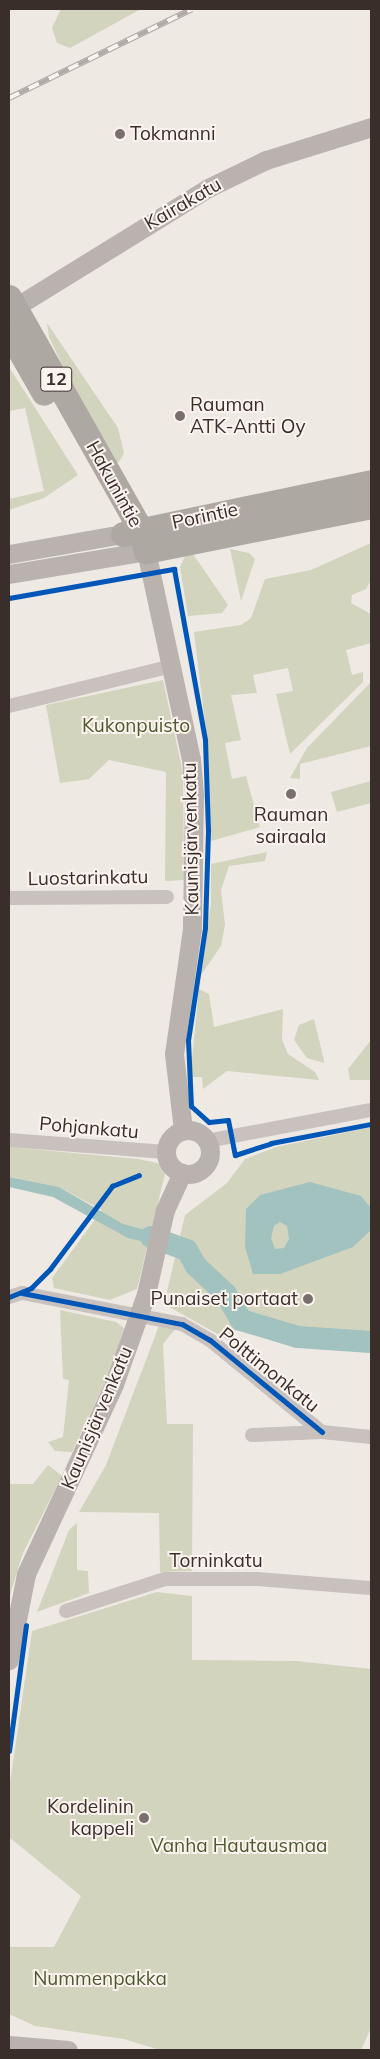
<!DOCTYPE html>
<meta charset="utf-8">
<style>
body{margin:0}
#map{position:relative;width:380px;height:2059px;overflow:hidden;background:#efe9e4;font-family:Mulish,sans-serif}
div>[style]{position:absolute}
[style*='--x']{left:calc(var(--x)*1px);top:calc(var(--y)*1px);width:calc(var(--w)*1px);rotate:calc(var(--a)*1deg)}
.green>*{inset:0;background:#d2d4be}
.water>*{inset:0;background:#a1c2bf}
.river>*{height:22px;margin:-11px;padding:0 11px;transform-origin:11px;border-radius:11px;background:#a1c2bf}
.street>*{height:14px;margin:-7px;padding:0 7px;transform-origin:7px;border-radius:7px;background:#c8c1bd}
.secondary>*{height:19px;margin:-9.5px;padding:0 9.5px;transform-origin:9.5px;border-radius:9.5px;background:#b9b2ae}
.secondary>.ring{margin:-9.5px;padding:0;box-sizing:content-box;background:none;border:19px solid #b9b2ae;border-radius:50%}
.highway>*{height:25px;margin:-12.5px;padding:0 12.5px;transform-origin:12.5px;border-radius:12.5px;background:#aea8a3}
.rail>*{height:5.5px;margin-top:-2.75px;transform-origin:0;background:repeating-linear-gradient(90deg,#fbf3ed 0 11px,#b1aba7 0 22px);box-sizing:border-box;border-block:1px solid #b1aba7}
.cycleway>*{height:5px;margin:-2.5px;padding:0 2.5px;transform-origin:2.5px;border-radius:2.5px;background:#0057b8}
.dots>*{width:14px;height:14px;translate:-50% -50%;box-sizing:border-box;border:2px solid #fbf3ed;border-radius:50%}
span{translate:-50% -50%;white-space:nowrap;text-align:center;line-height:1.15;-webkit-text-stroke:4px #fbf3ed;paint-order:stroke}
.shield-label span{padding:1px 4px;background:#fbf3ed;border:1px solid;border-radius:4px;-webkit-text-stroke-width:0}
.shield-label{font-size:18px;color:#3a2e2b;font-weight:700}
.poi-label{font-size:19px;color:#3a2e2b}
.left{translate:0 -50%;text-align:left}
.right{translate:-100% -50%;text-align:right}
.street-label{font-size:19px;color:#3a2e2b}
.park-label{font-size:19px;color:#4d592e}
.frame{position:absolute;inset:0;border:10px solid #3a2e2b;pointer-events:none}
</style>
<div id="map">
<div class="green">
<i style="clip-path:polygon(61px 9px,141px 9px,70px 48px,57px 43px,52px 28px)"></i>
<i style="clip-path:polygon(47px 323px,118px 428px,124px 453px,119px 462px,111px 464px,93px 429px,49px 337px)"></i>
<i style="clip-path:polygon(9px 367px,78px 475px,44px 498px,9px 510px,9px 499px,44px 491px,25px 408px,9px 411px)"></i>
<i style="clip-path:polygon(371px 543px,371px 580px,366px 589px,352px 595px,351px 603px,371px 614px,371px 643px,346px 650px,352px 675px,363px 672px,363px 682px,290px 754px,276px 694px,293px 691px,288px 668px,253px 675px,257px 693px,231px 695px,241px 740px,225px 743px,232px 779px,246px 776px,260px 827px,211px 841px,208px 747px,194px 632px,241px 625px,251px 618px,265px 579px,311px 570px)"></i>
<i style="clip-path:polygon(230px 549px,249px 553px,255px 559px,241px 601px)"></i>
<i style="clip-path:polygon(193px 554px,228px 605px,222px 613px,188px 616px,180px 567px,185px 556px)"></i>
<i style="clip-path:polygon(163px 680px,183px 773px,184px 880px,165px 881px,166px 772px,109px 760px,89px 779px,60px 783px,46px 705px)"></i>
<i style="clip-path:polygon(371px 682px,371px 746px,300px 764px,300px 779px,290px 778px,307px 748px)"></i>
<i style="clip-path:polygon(371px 781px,371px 803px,337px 812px,331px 792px)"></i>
<i style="clip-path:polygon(267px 852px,265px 861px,229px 866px,221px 890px,225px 925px,221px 946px,201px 975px,211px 903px,211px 864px)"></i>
<i style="clip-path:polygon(199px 989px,209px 994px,214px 1027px,283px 1009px,282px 1040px,288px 1054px,315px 1072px,319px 1080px,227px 1071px,203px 1089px,202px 1077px,191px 1077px,191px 1069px)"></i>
<i style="clip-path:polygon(314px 1019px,324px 1060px,324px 1063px,307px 1058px,294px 1040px,299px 1025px)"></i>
<i style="clip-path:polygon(371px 1040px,371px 1080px,350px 1080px,348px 1069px)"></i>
<i style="clip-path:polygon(371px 1127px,371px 1338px,277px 1329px,246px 1313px,230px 1341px,164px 1304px,185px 1215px,227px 1183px,245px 1159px,276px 1147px)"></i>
<i style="clip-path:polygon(9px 1147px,138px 1159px,157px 1163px,166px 1170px,137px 1289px,110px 1300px,54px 1288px,52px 1278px,102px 1210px,59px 1187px,9px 1177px)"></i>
<i style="clip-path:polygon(60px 1310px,116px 1322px,124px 1328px,112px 1368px,72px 1452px,55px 1451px,48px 1442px,63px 1437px,69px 1380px,63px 1379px)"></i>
<i style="clip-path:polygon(160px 1323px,176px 1328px,163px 1344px,167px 1424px,193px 1424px,192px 1571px,160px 1572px,159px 1513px,79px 1512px,106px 1465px)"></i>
<i style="clip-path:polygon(48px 1465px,62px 1476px,23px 1553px,9px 1598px,9px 1484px,33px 1484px)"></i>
<i style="clip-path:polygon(77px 1523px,77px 1570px,88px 1571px,89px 1593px,37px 1612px,69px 1530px)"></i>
<i style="clip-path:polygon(157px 1592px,192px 1596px,192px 1660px,296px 1661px,371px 1669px,371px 2028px,361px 2050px,160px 2050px,124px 2039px,35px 2026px,9px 2014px,9px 1947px,54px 1947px,81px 1896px,9px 1837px,9px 1790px,32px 1631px)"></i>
</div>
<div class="water">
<i style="clip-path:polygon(9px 1177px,59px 1187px,123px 1224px,174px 1238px,181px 1246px,166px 1247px,128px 1238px,53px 1197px,9px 1187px)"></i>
<i style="clip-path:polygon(evenodd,310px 1182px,361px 1196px,370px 1207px,371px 1230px,353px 1247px,280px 1274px,253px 1274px,245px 1247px,246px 1209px,260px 1195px,310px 1182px,280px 1222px,287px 1226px,289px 1239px,284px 1248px,275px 1249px,271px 1238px,274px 1226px,280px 1222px)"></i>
</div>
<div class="river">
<i style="--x:151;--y:1237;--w:38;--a:20"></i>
<i style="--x:187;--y:1250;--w:18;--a:61"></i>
<i style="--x:196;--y:1266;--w:41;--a:43"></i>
<i style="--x:226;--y:1294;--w:30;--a:60"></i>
<i style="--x:241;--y:1320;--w:59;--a:16.6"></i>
<i style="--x:298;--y:1337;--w:73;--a:3.9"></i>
</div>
<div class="street">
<i style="--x:9;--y:706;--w:168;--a:-13.8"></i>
<i style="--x:9;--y:898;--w:158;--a:-0.4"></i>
<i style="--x:9;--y:1140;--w:157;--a:4.4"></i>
<i style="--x:207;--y:1141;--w:167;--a:-10.7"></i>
<i style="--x:9;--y:1297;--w:14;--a:-17"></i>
<i style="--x:22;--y:1293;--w:163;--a:11"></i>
<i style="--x:182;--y:1324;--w:32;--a:30"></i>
<i style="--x:210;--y:1340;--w:145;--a:39.4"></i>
<i style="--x:252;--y:1435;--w:70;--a:-2.5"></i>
<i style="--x:322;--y:1432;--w:49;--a:5.8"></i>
<i style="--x:66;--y:1611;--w:104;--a:-17.9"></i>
<i style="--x:165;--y:1579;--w:92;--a:0"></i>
<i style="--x:257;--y:1579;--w:114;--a:4.5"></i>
</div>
<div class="secondary">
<i style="--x:9;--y:311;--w:234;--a:-31.7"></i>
<i style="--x:208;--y:188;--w:64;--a:-25.8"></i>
<i style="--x:266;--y:160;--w:110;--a:-17.4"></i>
<i style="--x:9;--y:554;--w:116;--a:-10"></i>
<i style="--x:9;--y:574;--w:139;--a:-9.5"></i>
<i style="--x:146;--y:551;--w:213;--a:77.8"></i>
<i style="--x:191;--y:759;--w:38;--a:85"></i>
<i style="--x:194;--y:797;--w:132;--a:90.9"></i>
<i style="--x:192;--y:929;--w:126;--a:98.2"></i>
<i style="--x:174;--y:1054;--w:77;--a:83.2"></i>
<i class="ring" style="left:166px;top:1130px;width:25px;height:25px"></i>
<i style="--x:9;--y:1660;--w:88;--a:-78.8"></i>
<i style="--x:26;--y:1574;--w:209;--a:-65.1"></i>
<i style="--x:114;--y:1384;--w:96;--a:-70.4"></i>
<i style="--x:146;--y:1294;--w:86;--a:-77.3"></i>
<i style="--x:165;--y:1210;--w:41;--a:-65.3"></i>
<i style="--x:9;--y:2045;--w:59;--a:4.8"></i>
</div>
<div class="highway">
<i style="--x:9;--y:297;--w:268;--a:60.5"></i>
<i style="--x:141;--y:530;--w:22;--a:77"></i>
<i style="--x:9;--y:332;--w:70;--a:60.2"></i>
<i style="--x:123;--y:534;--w:253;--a:-11.8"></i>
<i style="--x:146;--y:551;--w:229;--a:-11.3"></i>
</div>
<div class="rail">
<i style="--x:9;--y:98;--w:203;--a:-25.9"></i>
</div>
<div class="cycleway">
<i style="--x:9;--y:598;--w:168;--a:-10"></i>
<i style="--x:174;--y:569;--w:174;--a:79.7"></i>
<i style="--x:205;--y:740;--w:91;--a:88.1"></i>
<i style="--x:208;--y:831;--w:97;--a:91.8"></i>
<i style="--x:205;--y:928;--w:113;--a:98.6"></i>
<i style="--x:188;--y:1040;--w:66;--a:87.4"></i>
<i style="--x:191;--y:1106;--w:24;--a:42"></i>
<i style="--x:209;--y:1122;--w:19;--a:-6"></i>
<i style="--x:228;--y:1120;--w:36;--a:79"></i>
<i style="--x:235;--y:1155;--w:38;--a:-18"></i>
<i style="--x:271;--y:1143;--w:102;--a:-10.8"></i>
<i style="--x:22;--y:1293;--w:163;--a:11"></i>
<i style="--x:182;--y:1324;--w:32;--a:30"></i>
<i style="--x:210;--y:1340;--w:145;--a:39.4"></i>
<i style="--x:9;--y:1297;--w:24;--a:-22"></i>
<i style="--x:31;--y:1288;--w:27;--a:-45"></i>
<i style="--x:50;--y:1269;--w:104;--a:-53.2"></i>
<i style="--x:112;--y:1186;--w:29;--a:-22"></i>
<i style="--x:9;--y:1751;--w:127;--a:-82.3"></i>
</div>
<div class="dots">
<i style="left:120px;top:134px;background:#796f6c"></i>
<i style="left:180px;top:416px;background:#796f6c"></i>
<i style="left:291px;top:794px;background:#796f6c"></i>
<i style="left:308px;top:1299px;background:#796f6c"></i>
<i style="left:144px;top:1818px;background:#796f6c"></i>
</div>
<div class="shield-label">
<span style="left:56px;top:379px">12</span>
</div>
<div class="poi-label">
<span class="left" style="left:130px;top:134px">Tokmanni</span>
<span class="left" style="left:190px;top:416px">Rauman<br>ATK-Antti Oy</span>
<span style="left:291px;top:826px">Rauman<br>sairaala</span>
<span class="right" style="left:298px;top:1299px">Punaiset portaat</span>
<span class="right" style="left:134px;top:1818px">Kordelinin<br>kappeli</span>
</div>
<div class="street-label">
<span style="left:183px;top:204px;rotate:-30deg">Kairakatu</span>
<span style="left:114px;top:484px;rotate:61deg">Hakunintie</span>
<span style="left:205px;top:516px;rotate:-12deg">Porintie</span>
<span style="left:191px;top:839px;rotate:-91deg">Kaunisjärvenkatu</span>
<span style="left:88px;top:878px;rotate:-1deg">Luostarinkatu</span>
<span style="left:89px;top:1128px;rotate:5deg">Pohjankatu</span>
<span style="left:269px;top:1370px;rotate:39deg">Polttimonkatu</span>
<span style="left:97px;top:1418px;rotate:-67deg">Kaunisjärvenkatu</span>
<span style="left:216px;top:1561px">Torninkatu</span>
</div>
<div class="park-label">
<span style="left:136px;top:726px">Kukonpuisto</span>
<span style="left:239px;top:1846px">Vanha Hautausmaa</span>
<span style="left:100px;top:1979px">Nummenpakka</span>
</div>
<div class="frame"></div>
</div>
